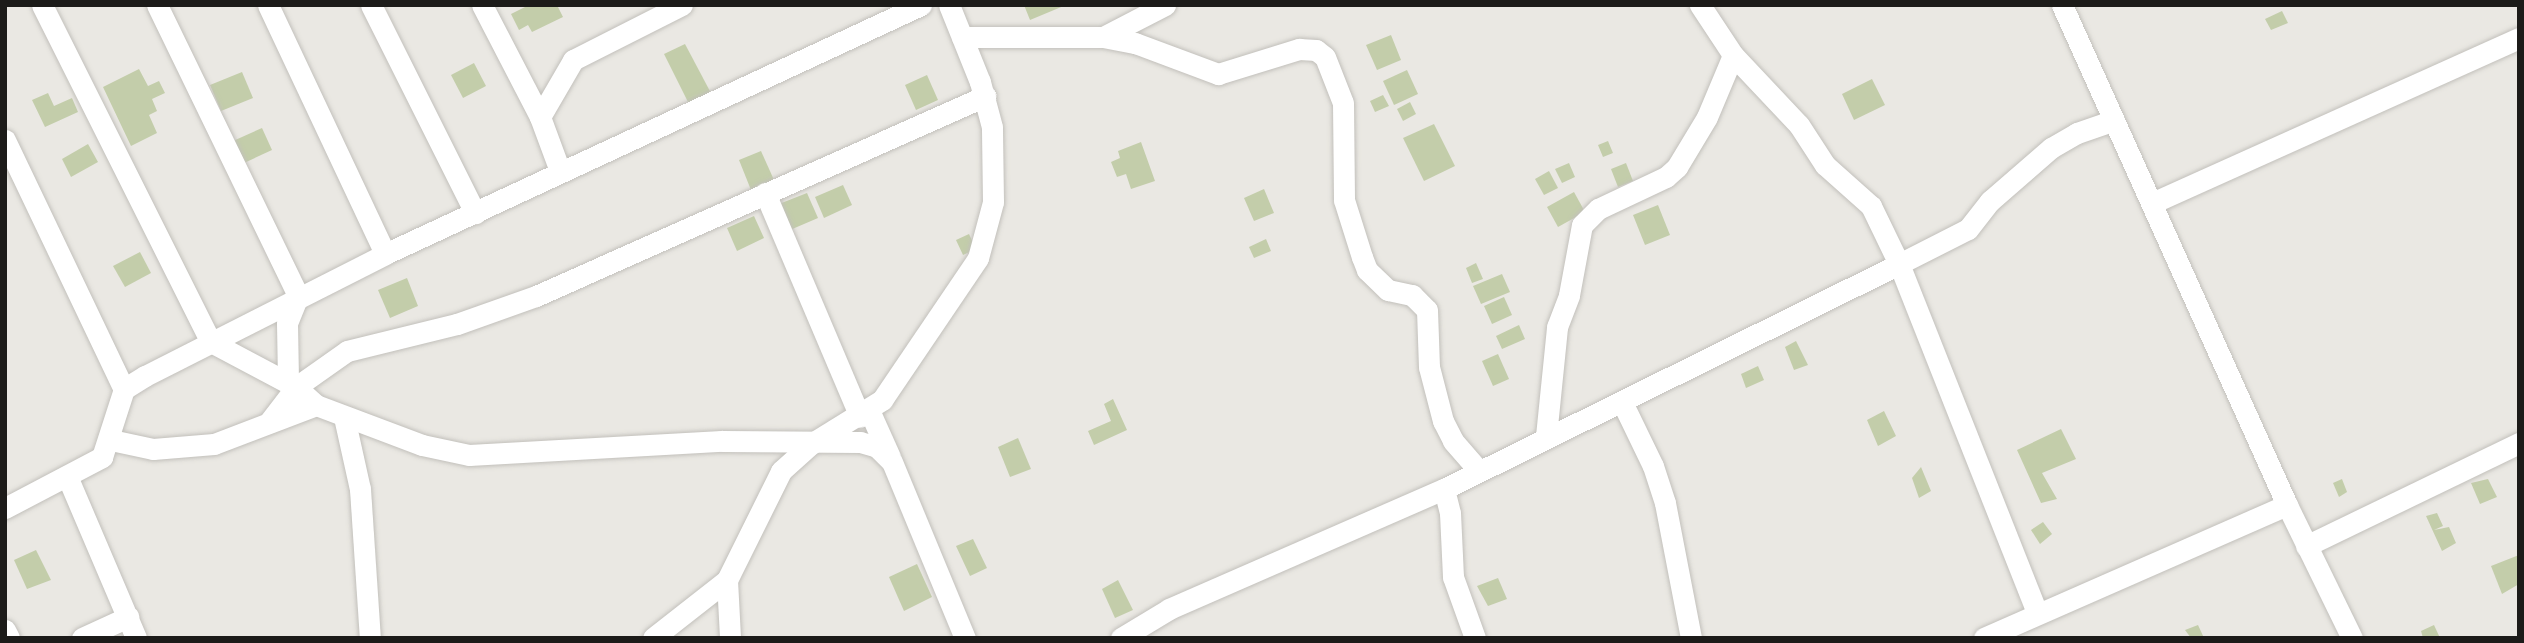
<!DOCTYPE html>
<style>
body{margin:0}
#map{position:relative;width:2524px;height:643px;overflow:hidden;background:#eae8e3;font-family:"Noto Sans",sans-serif}
div>[style]{position:absolute}
[style*='--x']{left:calc(var(--x)*1px);top:calc(var(--y)*1px);width:calc(var(--w)*1px);rotate:calc(var(--a)*1deg)}
.building>*{inset:0;background:#c3cdaa}
.roads{filter:drop-shadow(0 0 2px #c2c0bb) drop-shadow(0 0 2px #c2c0bb)}
.minor>*{height:21px;margin:-10.5px;padding:0 10.5px;transform-origin:10.5px;border-radius:10.5px;background:#fff}
span{translate:-50% -50%;white-space:nowrap;text-align:center;line-height:1.15;-webkit-text-stroke:7px #f7f5f0;paint-order:stroke}
.frame{position:absolute;inset:0;border:7px solid #1c1b19;pointer-events:none}
</style>
<div id="map">
<div class="building">
<i style="clip-path:polygon(529px 5px,557px 5px,563px 17px,532px 32px,528px 25px,519px 30px,511px 14px)"></i>
<i style="clip-path:polygon(1024px 5px,1066px 5px,1030px 20px)"></i>
<i style="clip-path:polygon(2282px 11px,2288px 23px,2271px 30px,2265px 19px)"></i>
<i style="clip-path:polygon(1391px 35px,1401px 60px,1377px 70px,1366px 45px)"></i>
<i style="clip-path:polygon(685px 44px,712px 95px,690px 106px,664px 54px)"></i>
<i style="clip-path:polygon(474px 63px,486px 86px,463px 98px,451px 75px)"></i>
<i style="clip-path:polygon(139px 69px,148px 86px,159px 81px,165px 93px,152px 99px,157px 111px,149px 115px,157px 133px,131px 146px,103px 87px)"></i>
<i style="clip-path:polygon(1407px 70px,1418px 94px,1394px 105px,1383px 81px)"></i>
<i style="clip-path:polygon(242px 72px,253px 98px,221px 111px,210px 85px)"></i>
<i style="clip-path:polygon(927px 75px,938px 100px,916px 110px,905px 85px)"></i>
<i style="clip-path:polygon(1872px 79px,1885px 105px,1854px 120px,1842px 94px)"></i>
<i style="clip-path:polygon(48px 93px,54px 106px,72px 98px,78px 112px,45px 127px,32px 100px)"></i>
<i style="clip-path:polygon(1383px 95px,1389px 106px,1375px 112px,1370px 101px)"></i>
<i style="clip-path:polygon(1410px 102px,1416px 114px,1403px 121px,1397px 109px)"></i>
<i style="clip-path:polygon(1434px 124px,1455px 166px,1424px 181px,1403px 138px)"></i>
<i style="clip-path:polygon(262px 128px,272px 150px,244px 163px,233px 141px)"></i>
<i style="clip-path:polygon(1608px 141px,1613px 153px,1603px 157px,1598px 145px)"></i>
<i style="clip-path:polygon(1141px 142px,1155px 181px,1131px 189px,1126px 174px,1117px 177px,1111px 162px,1120px 158px,1118px 151px)"></i>
<i style="clip-path:polygon(88px 144px,98px 162px,71px 177px,62px 159px)"></i>
<i style="clip-path:polygon(761px 151px,774px 180px,751px 190px,739px 160px)"></i>
<i style="clip-path:polygon(1569px 163px,1575px 177px,1562px 183px,1555px 169px)"></i>
<i style="clip-path:polygon(1626px 163px,1633px 181px,1618px 187px,1611px 169px)"></i>
<i style="clip-path:polygon(1549px 171px,1558px 188px,1544px 195px,1535px 179px)"></i>
<i style="clip-path:polygon(843px 185px,852px 205px,824px 218px,815px 197px)"></i>
<i style="clip-path:polygon(1264px 189px,1274px 213px,1254px 221px,1244px 198px)"></i>
<i style="clip-path:polygon(1574px 192px,1585px 212px,1558px 227px,1547px 207px)"></i>
<i style="clip-path:polygon(807px 193px,818px 218px,790px 230px,779px 204px)"></i>
<i style="clip-path:polygon(1658px 205px,1670px 235px,1645px 245px,1633px 215px)"></i>
<i style="clip-path:polygon(754px 216px,764px 238px,737px 251px,727px 228px)"></i>
<i style="clip-path:polygon(969px 234px,976px 249px,963px 255px,956px 240px)"></i>
<i style="clip-path:polygon(1266px 239px,1271px 251px,1254px 258px,1249px 247px)"></i>
<i style="clip-path:polygon(140px 252px,151px 273px,125px 287px,113px 266px)"></i>
<i style="clip-path:polygon(1476px 263px,1483px 279px,1472px 283px,1466px 268px)"></i>
<i style="clip-path:polygon(1502px 274px,1510px 292px,1481px 304px,1473px 286px)"></i>
<i style="clip-path:polygon(407px 278px,418px 306px,390px 318px,378px 290px)"></i>
<i style="clip-path:polygon(1504px 297px,1512px 315px,1492px 324px,1484px 306px)"></i>
<i style="clip-path:polygon(1519px 325px,1525px 339px,1502px 349px,1496px 336px)"></i>
<i style="clip-path:polygon(1796px 341px,1808px 365px,1794px 370px,1785px 347px)"></i>
<i style="clip-path:polygon(1498px 354px,1509px 379px,1493px 386px,1482px 361px)"></i>
<i style="clip-path:polygon(1758px 366px,1764px 380px,1746px 388px,1741px 374px)"></i>
<i style="clip-path:polygon(1113px 399px,1127px 430px,1094px 445px,1088px 431px,1111px 421px,1104px 404px)"></i>
<i style="clip-path:polygon(1884px 411px,1896px 436px,1878px 446px,1867px 420px)"></i>
<i style="clip-path:polygon(2061px 429px,2076px 459px,2042px 473px,2057px 499px,2041px 503px,2017px 450px)"></i>
<i style="clip-path:polygon(1018px 438px,1031px 469px,1010px 477px,998px 447px)"></i>
<i style="clip-path:polygon(1921px 467px,1931px 491px,1919px 498px,1912px 478px)"></i>
<i style="clip-path:polygon(2342px 479px,2347px 492px,2339px 497px,2333px 483px)"></i>
<i style="clip-path:polygon(2488px 479px,2497px 497px,2480px 504px,2471px 483px)"></i>
<i style="clip-path:polygon(2437px 513px,2443px 526px,2434px 530px,2449px 527px,2456px 543px,2442px 551px,2426px 516px)"></i>
<i style="clip-path:polygon(2043px 522px,2052px 534px,2040px 544px,2031px 530px)"></i>
<i style="clip-path:polygon(973px 539px,987px 568px,970px 576px,956px 546px)"></i>
<i style="clip-path:polygon(36px 550px,51px 580px,27px 589px,14px 560px)"></i>
<i style="clip-path:polygon(2519px 555px,2519px 584px,2502px 594px,2491px 566px)"></i>
<i style="clip-path:polygon(917px 564px,932px 597px,904px 611px,889px 577px)"></i>
<i style="clip-path:polygon(1498px 578px,1507px 599px,1488px 606px,1477px 586px)"></i>
<i style="clip-path:polygon(1118px 580px,1133px 610px,1115px 618px,1102px 589px)"></i>
<i style="clip-path:polygon(2198px 625px,2204px 638px,2191px 638px,2185px 630px)"></i>
<i style="clip-path:polygon(2434px 625px,2440px 638px,2423px 638px,2421px 631px)"></i>
</div>
<div class="roads">
<div class="minor">
<i style="--x:42;--y:5;--w:377;--a:63.4"></i>
<i style="--x:211;--y:342;--w:96;--a:27.9"></i>
<i style="--x:296;--y:387;--w:27;--a:42"></i>
<i style="--x:316;--y:405;--w:113;--a:20.7"></i>
<i style="--x:422;--y:445;--w:48;--a:12"></i>
<i style="--x:469;--y:455;--w:253;--a:-3.2"></i>
<i style="--x:722;--y:441;--w:138;--a:0.4"></i>
<i style="--x:860;--y:442;--w:18;--a:16"></i>
<i style="--x:877;--y:447;--w:21;--a:45"></i>
<i style="--x:892;--y:462;--w:191;--a:67.5"></i>
<i style="--x:157;--y:5;--w:323;--a:64.1"></i>
<i style="--x:298;--y:296;--w:29;--a:112"></i>
<i style="--x:287;--y:323;--w:60;--a:89"></i>
<i style="--x:268;--y:5;--w:275;--a:64.8"></i>
<i style="--x:371;--y:5;--w:233;--a:63.4"></i>
<i style="--x:482;--y:5;--w:126;--a:62.6"></i>
<i style="--x:540;--y:117;--w:58;--a:69.7"></i>
<i style="--x:1700;--y:5;--w:60;--a:56.6"></i>
<i style="--x:1733;--y:55;--w:96;--a:46.7"></i>
<i style="--x:1799;--y:125;--w:48;--a:57"></i>
<i style="--x:1825;--y:165;--w:62;--a:41.7"></i>
<i style="--x:1871;--y:206;--w:64;--a:64.2"></i>
<i style="--x:1899;--y:264;--w:77;--a:-26.9"></i>
<i style="--x:1968;--y:229;--w:36;--a:-52"></i>
<i style="--x:1990;--y:201;--w:81;--a:-41"></i>
<i style="--x:2051;--y:148;--w:30;--a:-30"></i>
<i style="--x:2077;--y:133;--w:39;--a:-19"></i>
<i style="--x:2062;--y:5;--w:548;--a:65.77"></i>
<i style="--x:2287;--y:505;--w:148;--a:64"></i>
<i style="--x:962;--y:37;--w:141;--a:0"></i>
<i style="--x:1103;--y:37;--w:33;--a:11"></i>
<i style="--x:1135;--y:43;--w:89;--a:20.5"></i>
<i style="--x:1218;--y:74;--w:85;--a:-17.2"></i>
<i style="--x:1299;--y:49;--w:17;--a:3"></i>
<i style="--x:1316;--y:50;--w:11;--a:38"></i>
<i style="--x:1325;--y:57;--w:49;--a:68.6"></i>
<i style="--x:1343;--y:103;--w:97;--a:89.4"></i>
<i style="--x:1344;--y:200;--w:60;--a:72.5"></i>
<i style="--x:1362;--y:257;--w:14;--a:69"></i>
<i style="--x:1367;--y:270;--w:29;--a:44"></i>
<i style="--x:1388;--y:290;--w:25;--a:12"></i>
<i style="--x:1412;--y:295;--w:21;--a:45"></i>
<i style="--x:1427;--y:310;--w:57;--a:88"></i>
<i style="--x:1429;--y:367;--w:56;--a:75.5"></i>
<i style="--x:1443;--y:421;--w:22;--a:63"></i>
<i style="--x:1453;--y:441;--w:38;--a:49"></i>
<i style="--x:1103;--y:37;--w:70;--a:-27.3"></i>
<i style="--x:540;--y:117;--w:66;--a:-59.9"></i>
<i style="--x:573;--y:60;--w:122;--a:-26.8"></i>
<i style="--x:5;--y:140;--w:276;--a:64.5"></i>
<i style="--x:765;--y:193;--w:243;--a:67"></i>
<i style="--x:2152;--y:203;--w:402;--a:-24.2"></i>
<i style="--x:1622;--y:402;--w:71;--a:64.2"></i>
<i style="--x:1653;--y:466;--w:39;--a:72"></i>
<i style="--x:1665;--y:503;--w:137;--a:79.1"></i>
<i style="--x:869;--y:410;--w:51;--a:65.9"></i>
<i style="--x:344;--y:417;--w:74;--a:77.5"></i>
<i style="--x:360;--y:489;--w:149;--a:86.2"></i>
<i style="--x:270;--y:421;--w:43;--a:-52.6"></i>
<i style="--x:296;--y:387;--w:62;--a:-35.2"></i>
<i style="--x:347;--y:351;--w:113;--a:-13.8"></i>
<i style="--x:457;--y:324;--w:84;--a:-19.5"></i>
<i style="--x:536;--y:296;--w:492;--a:-24"></i>
<i style="--x:1546;--y:436;--w:110;--a:-84.2"></i>
<i style="--x:1557;--y:327;--w:34;--a:-69"></i>
<i style="--x:1569;--y:295;--w:71;--a:-79.5"></i>
<i style="--x:1582;--y:225;--w:23;--a:-45"></i>
<i style="--x:1598;--y:209;--w:75;--a:-25.2"></i>
<i style="--x:1666;--y:177;--w:15;--a:-42"></i>
<i style="--x:1677;--y:167;--w:58;--a:-59"></i>
<i style="--x:1707;--y:117;--w:67;--a:-67.2"></i>
<i style="--x:111;--y:440;--w:43;--a:12.1"></i>
<i style="--x:153;--y:449;--w:61;--a:-4.7"></i>
<i style="--x:214;--y:444;--w:109;--a:-20.9"></i>
<i style="--x:67;--y:476;--w:176;--a:66.9"></i>
<i style="--x:1444;--y:489;--w:25;--a:76"></i>
<i style="--x:1450;--y:513;--w:64;--a:87.3"></i>
<i style="--x:1453;--y:577;--w:65;--a:70.2"></i>
<i style="--x:5;--y:508;--w:110;--a:-27.7"></i>
<i style="--x:102;--y:457;--w:71;--a:-72.1"></i>
<i style="--x:124;--y:389;--w:25;--a:-32"></i>
<i style="--x:145;--y:376;--w:269;--a:-26.9"></i>
<i style="--x:385;--y:254;--w:591;--a:-24.92"></i>
<i style="--x:2306;--y:546;--w:237;--a:-25.8"></i>
<i style="--x:727;--y:580;--w:58;--a:87"></i>
<i style="--x:5;--y:630;--w:9;--a:63"></i>
<i style="--x:82;--y:638;--w:51;--a:-24.5"></i>
<i style="--x:653;--y:638;--w:94;--a:-38.1"></i>
<i style="--x:727;--y:580;--w:122;--a:-63.6"></i>
<i style="--x:781;--y:471;--w:40;--a:-42"></i>
<i style="--x:811;--y:444;--w:84;--a:-31.8"></i>
<i style="--x:882;--y:400;--w:171;--a:-55.9"></i>
<i style="--x:978;--y:258;--w:58;--a:-75"></i>
<i style="--x:993;--y:202;--w:75;--a:-90.8"></i>
<i style="--x:992;--y:127;--w:47;--a:-104.9"></i>
<i style="--x:980;--y:82;--w:83;--a:-111.9"></i>
<i style="--x:1121;--y:638;--w:56;--a:-31.1"></i>
<i style="--x:1169;--y:609;--w:300;--a:-23.6"></i>
<i style="--x:1444;--y:489;--w:508;--a:-26.31"></i>
<i style="--x:1899;--y:264;--w:375;--a:68.4"></i>
<i style="--x:1984;--y:638;--w:331;--a:-23.7"></i>
</div>
</div>
<div class="frame"></div>
</div>
